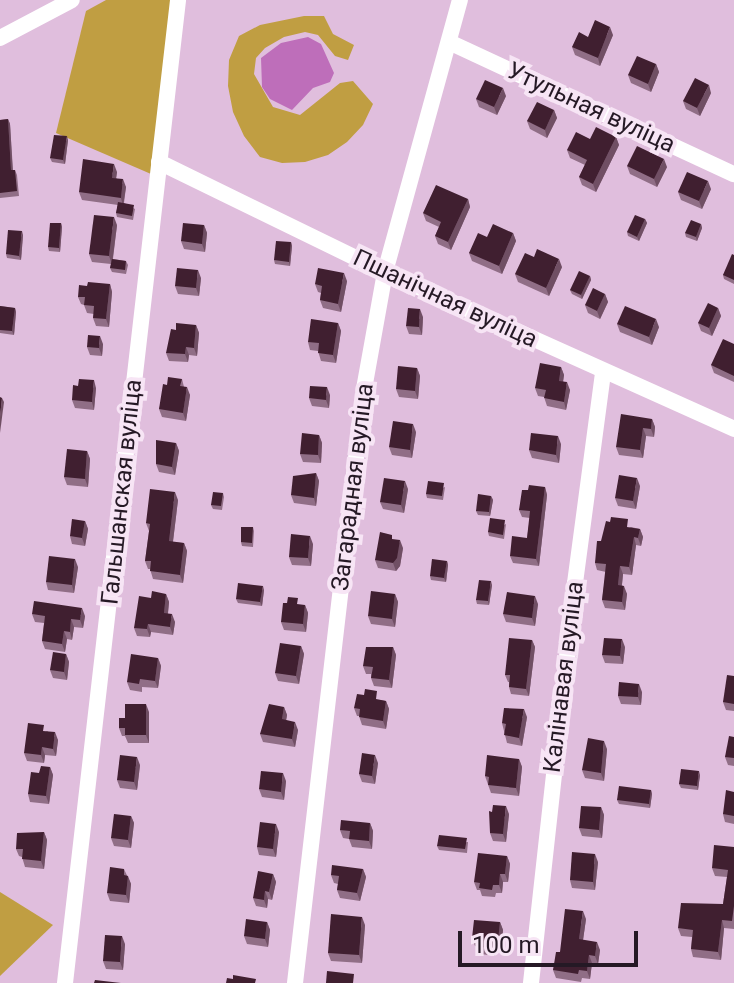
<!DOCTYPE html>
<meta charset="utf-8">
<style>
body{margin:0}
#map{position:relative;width:734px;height:983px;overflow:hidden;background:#e0bedd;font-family:Roboto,sans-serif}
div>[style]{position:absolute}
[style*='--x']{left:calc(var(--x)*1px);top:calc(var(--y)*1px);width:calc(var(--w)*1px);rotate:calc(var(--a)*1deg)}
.green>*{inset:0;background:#c09e42}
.water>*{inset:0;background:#be6eba}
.minor>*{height:16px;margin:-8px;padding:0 8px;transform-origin:8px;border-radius:8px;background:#fff}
.wall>*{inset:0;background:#906e86}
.shaded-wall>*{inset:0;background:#704f64}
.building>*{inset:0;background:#401f30}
span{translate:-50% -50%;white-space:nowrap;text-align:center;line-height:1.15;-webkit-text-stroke:8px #f7e5f5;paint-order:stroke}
.street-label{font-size:24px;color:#251925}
.scale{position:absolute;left:458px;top:931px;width:180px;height:36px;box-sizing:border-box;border:4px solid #251925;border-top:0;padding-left:10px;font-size:24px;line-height:28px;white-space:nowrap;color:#251925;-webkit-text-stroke:6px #f7e5f5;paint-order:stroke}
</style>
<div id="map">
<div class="green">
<i style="clip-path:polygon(106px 0,173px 0,151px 174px,56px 133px,86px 11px)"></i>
<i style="clip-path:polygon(304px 16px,324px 16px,333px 34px,354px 45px,348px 60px,335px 56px,318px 35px,305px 32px,284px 37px,265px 48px,256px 58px,254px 74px,273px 107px,300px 115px,340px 83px,353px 81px,373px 104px,363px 125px,347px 142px,328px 155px,305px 162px,282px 163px,260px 157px,244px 136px,233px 112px,228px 86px,229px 60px,239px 36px,260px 25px)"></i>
<i style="clip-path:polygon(0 892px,53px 925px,0 976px)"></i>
</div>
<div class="water">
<i style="clip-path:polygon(308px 37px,321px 44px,334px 73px,330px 82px,313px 88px,292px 110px,270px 99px,262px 87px,261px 58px,281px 43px)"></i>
</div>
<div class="minor">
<i style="--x:0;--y:38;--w:81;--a:-27.8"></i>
<i style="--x:449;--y:42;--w:314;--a:24.9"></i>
<i style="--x:159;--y:162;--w:251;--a:26"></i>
<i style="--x:385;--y:272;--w:383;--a:24.2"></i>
<i style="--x:65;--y:983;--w:989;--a:-83.44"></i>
<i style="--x:295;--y:983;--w:598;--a:-83.37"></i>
<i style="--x:364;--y:389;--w:119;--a:-79.8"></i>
<i style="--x:385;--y:272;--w:282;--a:-74.6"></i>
<i style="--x:531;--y:983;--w:402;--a:-83.7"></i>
<i style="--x:575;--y:583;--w:213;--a:-82.4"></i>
</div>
<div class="wall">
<i style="clip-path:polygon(613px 35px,600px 66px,575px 55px,572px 47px,588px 37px)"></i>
<i style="clip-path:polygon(656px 64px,659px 72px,651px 92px,631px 83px,628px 75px)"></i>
<i style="clip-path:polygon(711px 93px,700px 116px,686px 109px,683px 101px)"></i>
<i style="clip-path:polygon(506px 96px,497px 115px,479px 107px,476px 99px)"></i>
<i style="clip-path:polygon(554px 110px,557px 118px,547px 138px,530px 129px,527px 121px)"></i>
<i style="clip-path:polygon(8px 119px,10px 124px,13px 170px,15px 170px,17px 175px,19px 196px,0 198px,0 120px)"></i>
<i style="clip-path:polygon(616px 137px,619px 145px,596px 192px,582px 185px,579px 177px,585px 165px,570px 158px,567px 150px,590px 139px)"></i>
<i style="clip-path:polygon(68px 140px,65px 164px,52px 162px,50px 158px)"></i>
<i style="clip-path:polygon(627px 166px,667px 167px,657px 187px,630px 174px)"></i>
<i style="clip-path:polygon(117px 172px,116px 178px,126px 187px,124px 203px,135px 209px,133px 220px,117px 217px,116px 213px,118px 205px,82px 200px,79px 192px)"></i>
<i style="clip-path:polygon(711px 189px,702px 209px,681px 200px,678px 192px)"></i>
<i style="clip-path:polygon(468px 199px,470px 207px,451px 250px,438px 244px,435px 236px,439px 227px,426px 221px,423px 213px)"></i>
<i style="clip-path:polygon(645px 219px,647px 223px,639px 241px,628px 236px,627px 232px)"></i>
<i style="clip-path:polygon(61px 223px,62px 227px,60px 252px,49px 251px,48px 247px)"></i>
<i style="clip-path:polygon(701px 224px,702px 228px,697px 241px,686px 237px,685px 233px)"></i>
<i style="clip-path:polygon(117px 225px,113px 259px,126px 261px,128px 265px,126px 274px,112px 272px,110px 268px,111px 264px,92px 262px,89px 254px)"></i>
<i style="clip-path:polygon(204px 225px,207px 233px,205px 252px,184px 249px,181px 241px)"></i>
<i style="clip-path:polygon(513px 233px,516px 241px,502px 274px,472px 261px,469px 253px,487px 237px)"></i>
<i style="clip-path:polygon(23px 235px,21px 260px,7px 258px,6px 254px)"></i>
<i style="clip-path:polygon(291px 242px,292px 246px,290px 266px,275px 264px,274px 260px)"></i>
<i style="clip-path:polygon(734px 255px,734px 284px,724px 279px,723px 275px)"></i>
<i style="clip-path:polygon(562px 267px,549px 296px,518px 282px,515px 274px)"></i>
<i style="clip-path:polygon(590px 276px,591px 280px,582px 299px,572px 294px,570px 290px)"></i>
<i style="clip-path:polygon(201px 278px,199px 296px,178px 294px,175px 286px)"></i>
<i style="clip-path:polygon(347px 281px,341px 312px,323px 308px,320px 300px,321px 293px,318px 292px,315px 284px)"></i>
<i style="clip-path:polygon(110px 284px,112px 292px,109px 327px,96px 326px,93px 318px,94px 314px,87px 313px,84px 305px,81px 304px,78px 297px,87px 286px)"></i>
<i style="clip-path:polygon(605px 294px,608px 302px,600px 319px,588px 313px,585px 305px)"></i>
<i style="clip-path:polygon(0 306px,15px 308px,16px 312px,14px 335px,0 333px)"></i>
<i style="clip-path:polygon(718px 308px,721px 316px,712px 336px,701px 331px,698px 323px)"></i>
<i style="clip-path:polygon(423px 317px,422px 335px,409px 334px,406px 326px)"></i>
<i style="clip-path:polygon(338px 323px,341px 331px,336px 363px,321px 361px,318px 351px,310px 350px,308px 342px)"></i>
<i style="clip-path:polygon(617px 324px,659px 327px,652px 345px,620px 332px)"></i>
<i style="clip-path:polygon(196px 325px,199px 333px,197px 356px,189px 355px,188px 362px,169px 361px,166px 353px)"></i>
<i style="clip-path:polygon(103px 344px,102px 356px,90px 355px,87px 347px)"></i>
<i style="clip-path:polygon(734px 344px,734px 382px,714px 373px,711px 365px)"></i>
<i style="clip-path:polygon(561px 367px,564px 375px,563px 381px,570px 390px,566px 410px,547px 406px,544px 397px,538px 396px,535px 388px)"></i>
<i style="clip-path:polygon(417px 368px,420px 376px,418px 399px,399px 397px,396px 389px)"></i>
<i style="clip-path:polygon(182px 379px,184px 387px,190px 395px,186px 421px,162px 417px,159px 409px,167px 385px)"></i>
<i style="clip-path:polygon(78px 386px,96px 388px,94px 410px,75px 408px,72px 400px)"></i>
<i style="clip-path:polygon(330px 395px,329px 408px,312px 406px,309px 398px)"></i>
<i style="clip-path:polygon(652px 419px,655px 427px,654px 437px,646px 436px,643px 458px,619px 455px,616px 447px)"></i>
<i style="clip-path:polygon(416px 432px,412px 458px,392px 455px,389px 447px)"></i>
<i style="clip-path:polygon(319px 435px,322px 443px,321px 463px,303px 462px,300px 454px)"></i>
<i style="clip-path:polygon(176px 443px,179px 451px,175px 475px,159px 472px,156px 464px)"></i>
<i style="clip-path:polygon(561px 444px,559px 463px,532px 458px,529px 450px)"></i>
<i style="clip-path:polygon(87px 451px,90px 459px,88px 487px,67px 485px,64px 477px)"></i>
<i style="clip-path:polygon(316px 473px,319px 481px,316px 506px,294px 503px,291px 495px)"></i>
<i style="clip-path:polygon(640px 486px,636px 509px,618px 506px,615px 498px)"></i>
<i style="clip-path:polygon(445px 487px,443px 500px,427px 498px,426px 494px)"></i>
<i style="clip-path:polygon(545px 487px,547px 495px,539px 566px,513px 563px,510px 556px,527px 538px,530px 518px,522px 517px,519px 510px,528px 490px)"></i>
<i style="clip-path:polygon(408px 489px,404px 513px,383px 509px,380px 502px)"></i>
<i style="clip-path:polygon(223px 493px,224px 497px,222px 510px,213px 509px,211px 505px)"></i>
<i style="clip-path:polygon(491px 496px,493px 500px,490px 516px,478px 515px,476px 511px)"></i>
<i style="clip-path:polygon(178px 500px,173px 542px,184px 543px,187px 551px,183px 583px,153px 579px,150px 569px,148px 569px,145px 561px,149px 531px,146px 523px)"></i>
<i style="clip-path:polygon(85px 521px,88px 529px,85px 546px,72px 544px,70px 536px)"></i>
<i style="clip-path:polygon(506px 524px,504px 539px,489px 536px,488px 532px)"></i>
<i style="clip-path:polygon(253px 527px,254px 531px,253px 547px,242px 546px,241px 542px)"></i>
<i style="clip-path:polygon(631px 527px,640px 529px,643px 537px,641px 546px,636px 545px,632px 575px,623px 574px,622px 585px,627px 594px,625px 610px,605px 608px,602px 600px,606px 572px,597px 570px,595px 563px,601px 541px)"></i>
<i style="clip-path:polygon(313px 544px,311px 566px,292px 565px,289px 557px)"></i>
<i style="clip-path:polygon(403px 548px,400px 566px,396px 571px,378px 568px,375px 560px)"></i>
<i style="clip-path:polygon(447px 561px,448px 565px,446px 582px,431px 580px,430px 576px)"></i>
<i style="clip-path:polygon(78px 567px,74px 593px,48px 590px,46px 582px)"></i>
<i style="clip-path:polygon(492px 585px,489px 605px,477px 604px,476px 600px)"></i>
<i style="clip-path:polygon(264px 590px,262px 606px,238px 603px,236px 599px)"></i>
<i style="clip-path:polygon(166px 594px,169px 602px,168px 614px,175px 622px,173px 635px,151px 632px,150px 637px,137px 636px,134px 628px,151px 598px)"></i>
<i style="clip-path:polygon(395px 594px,398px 602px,395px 627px,371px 624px,368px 616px)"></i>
<i style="clip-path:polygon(538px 604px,535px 626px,506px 622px,503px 614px)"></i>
<i style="clip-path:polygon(305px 605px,308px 613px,306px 632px,284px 630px,281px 622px)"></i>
<i style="clip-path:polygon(32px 614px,85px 616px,83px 628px,74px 627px,72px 640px,67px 639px,65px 652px,45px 649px,42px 641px,44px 623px,35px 622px)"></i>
<i style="clip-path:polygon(532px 640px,535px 647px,529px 696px,511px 694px,509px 687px,509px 682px,508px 682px,505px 675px)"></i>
<i style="clip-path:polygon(301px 646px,304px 654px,299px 684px,278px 681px,275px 673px)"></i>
<i style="clip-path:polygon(393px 647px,396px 655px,392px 688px,374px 686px,371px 678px,371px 674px,366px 674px,363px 666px)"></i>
<i style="clip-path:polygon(625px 647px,623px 664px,605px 663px,602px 655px)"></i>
<i style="clip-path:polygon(66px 654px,69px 662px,67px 680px,53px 678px,50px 670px)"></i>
<i style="clip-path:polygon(158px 658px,161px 666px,158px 688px,142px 687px,142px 692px,130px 690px,127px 682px)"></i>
<i style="clip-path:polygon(734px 676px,734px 711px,726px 710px,723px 702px)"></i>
<i style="clip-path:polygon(642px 692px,641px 705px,621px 704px,618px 696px)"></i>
<i style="clip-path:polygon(380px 700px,386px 701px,389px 709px,386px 729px,362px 725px,359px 716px,357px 716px,354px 708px)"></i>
<i style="clip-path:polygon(284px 707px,287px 715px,286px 720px,298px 730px,295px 747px,263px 742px,260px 734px)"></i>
<i style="clip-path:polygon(149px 712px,149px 743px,128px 743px,125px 736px,122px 736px,119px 728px,125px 718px)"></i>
<i style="clip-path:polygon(527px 717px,522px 746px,507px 743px,502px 723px)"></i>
<i style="clip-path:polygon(47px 731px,58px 740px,56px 756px,45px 755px,44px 763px,27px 761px,24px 753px)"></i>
<i style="clip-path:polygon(734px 737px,734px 766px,728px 765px,725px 757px)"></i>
<i style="clip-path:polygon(607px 749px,604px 781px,585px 778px,582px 770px)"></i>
<i style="clip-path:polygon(519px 759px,522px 767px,519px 796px,491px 793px,485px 776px)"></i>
<i style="clip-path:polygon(378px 763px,375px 784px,362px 782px,359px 774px)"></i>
<i style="clip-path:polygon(140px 765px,137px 790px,120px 788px,117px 780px)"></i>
<i style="clip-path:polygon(50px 767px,53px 775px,49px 804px,30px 802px,28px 794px,39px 773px)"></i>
<i style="clip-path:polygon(700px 775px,698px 790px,681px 788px,679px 784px)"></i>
<i style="clip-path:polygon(286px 781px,284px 800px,262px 797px,259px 789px)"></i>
<i style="clip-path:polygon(651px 790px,652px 794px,650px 808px,619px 804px,617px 800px)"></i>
<i style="clip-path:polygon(734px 792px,734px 824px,725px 822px,723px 814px)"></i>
<i style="clip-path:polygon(601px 807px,604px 815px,602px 838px,582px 836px,579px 828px)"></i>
<i style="clip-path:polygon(509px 814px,506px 842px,493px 841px,490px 833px)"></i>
<i style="clip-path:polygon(131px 816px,134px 823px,131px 848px,114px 846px,111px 838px)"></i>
<i style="clip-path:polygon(370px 823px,373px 831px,372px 849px,352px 847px,349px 839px,343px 838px,340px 830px)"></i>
<i style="clip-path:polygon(44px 832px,47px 840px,44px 869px,25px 867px,22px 857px,19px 856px,16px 849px)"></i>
<i style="clip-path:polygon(279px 832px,276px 857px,259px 855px,257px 847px)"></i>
<i style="clip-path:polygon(468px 842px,467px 853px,439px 850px,437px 846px)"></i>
<i style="clip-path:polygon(734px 847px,734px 929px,724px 928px,721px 960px,693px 957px,691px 949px,692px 937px,681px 936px,678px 928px,723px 904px,727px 877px,715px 876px,712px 868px)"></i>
<i style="clip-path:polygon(507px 856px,510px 864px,508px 882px,503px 882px,502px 893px,496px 893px,495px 897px,482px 896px,480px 890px,477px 890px,474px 882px)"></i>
<i style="clip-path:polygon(598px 862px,595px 890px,572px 888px,570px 880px)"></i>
<i style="clip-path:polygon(124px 869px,131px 884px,129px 903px,110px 901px,107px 893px)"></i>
<i style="clip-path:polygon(363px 869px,366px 877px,360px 901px,340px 898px,337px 890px,338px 884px,334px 883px,331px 875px)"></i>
<i style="clip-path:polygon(273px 874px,276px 882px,272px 900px,268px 899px,267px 908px,256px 906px,253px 898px)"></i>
<i style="clip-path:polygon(586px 919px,583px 940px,600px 950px,598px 964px,592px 963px,590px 979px,582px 978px,581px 982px,556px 978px,553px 970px,560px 952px)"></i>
<i style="clip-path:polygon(267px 922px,270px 930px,268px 947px,247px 944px,244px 936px)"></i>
<i style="clip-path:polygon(500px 922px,503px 930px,501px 949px,496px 949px,495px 956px,481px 954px,478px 947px,475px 946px,472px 938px)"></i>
<i style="clip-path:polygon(365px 925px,362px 963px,331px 961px,328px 953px)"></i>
<i style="clip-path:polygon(125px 944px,123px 970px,106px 969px,103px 961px)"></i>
</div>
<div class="shaded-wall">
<i style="clip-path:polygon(610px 27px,613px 35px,600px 66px,598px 58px)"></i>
<i style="clip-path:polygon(656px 64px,659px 72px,651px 92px,648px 84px)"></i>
<i style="clip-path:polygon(709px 85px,711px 93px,700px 116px,697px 108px)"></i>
<i style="clip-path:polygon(503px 88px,506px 96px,497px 115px,494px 107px)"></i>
<i style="clip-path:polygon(554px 110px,557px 118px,547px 138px,545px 130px)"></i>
<i style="clip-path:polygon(8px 119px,10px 124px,13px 176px,11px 170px)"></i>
<i style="clip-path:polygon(67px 136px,68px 140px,65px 164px,63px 160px)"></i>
<i style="clip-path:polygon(616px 137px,619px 145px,596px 192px,593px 184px)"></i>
<i style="clip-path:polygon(664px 159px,667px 167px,657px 187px,654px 179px)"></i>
<i style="clip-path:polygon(114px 164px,117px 172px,115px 186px,112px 178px)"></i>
<i style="clip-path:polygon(123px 179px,126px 187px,123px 206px,121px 198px)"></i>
<i style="clip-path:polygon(708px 181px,711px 189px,702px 209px,699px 201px)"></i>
<i style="clip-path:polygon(468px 199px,470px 207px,451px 250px,448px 242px)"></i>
<i style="clip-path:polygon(114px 217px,117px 225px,112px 264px,109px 256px)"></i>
<i style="clip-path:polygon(645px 219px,647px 223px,639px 241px,637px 237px)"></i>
<i style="clip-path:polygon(61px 223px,62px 227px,60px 252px,59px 248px)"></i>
<i style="clip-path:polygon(701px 224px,702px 228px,697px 241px,696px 237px)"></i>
<i style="clip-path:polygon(204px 225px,207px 233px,205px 252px,202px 244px)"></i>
<i style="clip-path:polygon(22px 231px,23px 235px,21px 260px,19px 256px)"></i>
<i style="clip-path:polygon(513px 233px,516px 241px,502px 274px,499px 266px)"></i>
<i style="clip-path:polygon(291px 242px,292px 246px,290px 266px,289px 262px)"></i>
<i style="clip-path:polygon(559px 259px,562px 267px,549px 296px,546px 288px)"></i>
<i style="clip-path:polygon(198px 270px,201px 278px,199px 296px,196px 288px)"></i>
<i style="clip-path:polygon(344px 273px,347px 281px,341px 312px,338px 304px)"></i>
<i style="clip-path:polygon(590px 276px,591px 280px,582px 299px,581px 295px)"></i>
<i style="clip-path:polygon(110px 284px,112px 292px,109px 327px,106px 319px)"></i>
<i style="clip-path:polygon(605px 294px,608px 302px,600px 319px,597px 311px)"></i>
<i style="clip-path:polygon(15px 308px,16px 312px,14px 335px,12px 331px)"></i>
<i style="clip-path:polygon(718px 308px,721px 316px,712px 336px,709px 328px)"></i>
<i style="clip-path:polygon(420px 309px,423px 317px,422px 335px,419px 327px)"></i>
<i style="clip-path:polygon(656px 319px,659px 327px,652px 345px,649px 337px)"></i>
<i style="clip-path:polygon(338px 323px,341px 331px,336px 363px,333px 355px)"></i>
<i style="clip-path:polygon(196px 325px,199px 333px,197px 356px,194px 348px)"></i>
<i style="clip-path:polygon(100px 336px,103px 344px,102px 356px,99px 348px)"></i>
<i style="clip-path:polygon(186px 347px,189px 355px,188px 362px,185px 354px)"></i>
<i style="clip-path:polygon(561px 367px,564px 375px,562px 389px,559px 381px)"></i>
<i style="clip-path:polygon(417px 368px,420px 376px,418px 399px,415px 391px)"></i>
<i style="clip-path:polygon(94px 380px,96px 388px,94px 410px,92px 402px)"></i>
<i style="clip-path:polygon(567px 382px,570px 390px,566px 410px,564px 402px)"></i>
<i style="clip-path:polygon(187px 387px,190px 395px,186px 421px,183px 413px)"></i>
<i style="clip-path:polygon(327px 387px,330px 395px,329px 408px,326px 400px)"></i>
<i style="clip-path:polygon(2px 398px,4px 402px,0 433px,0 417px)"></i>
<i style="clip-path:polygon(652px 419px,655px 427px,654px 437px,651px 429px)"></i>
<i style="clip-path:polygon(413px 424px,416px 432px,412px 458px,410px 450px)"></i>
<i style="clip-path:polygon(643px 428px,646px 436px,643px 458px,640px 450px)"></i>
<i style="clip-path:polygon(319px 435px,322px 443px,321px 463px,318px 455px)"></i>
<i style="clip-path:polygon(558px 436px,561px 444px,559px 463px,556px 455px)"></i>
<i style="clip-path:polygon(176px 443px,179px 451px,175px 475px,172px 467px)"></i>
<i style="clip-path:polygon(87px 451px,90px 459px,88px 487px,85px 479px)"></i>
<i style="clip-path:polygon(316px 473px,319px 481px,316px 506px,314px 498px)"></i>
<i style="clip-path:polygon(637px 478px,640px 486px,636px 509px,633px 501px)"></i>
<i style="clip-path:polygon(405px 481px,408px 489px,404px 513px,401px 505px)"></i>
<i style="clip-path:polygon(545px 487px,547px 495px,539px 566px,536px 559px)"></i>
<i style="clip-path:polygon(175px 492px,178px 500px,172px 549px,169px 541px)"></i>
<i style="clip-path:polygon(491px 496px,493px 500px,490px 516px,489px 512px)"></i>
<i style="clip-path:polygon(85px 521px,88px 529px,85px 546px,82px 538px)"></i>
<i style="clip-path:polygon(640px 529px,643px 537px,641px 546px,638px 538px)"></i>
<i style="clip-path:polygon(310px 536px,313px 544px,311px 566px,308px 558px)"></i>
<i style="clip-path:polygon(634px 537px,636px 545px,632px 575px,629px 567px)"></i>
<i style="clip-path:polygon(400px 540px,403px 548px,400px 566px,396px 571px,393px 563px)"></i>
<i style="clip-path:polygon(184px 543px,187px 551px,183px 583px,180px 575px)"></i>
<i style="clip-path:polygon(75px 559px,78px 567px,74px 593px,72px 585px)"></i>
<i style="clip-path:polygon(447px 561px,448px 565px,446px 582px,444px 578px)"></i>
<i style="clip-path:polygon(620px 566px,623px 574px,621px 593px,618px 585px)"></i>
<i style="clip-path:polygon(491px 581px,492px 585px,489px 605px,488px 601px)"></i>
<i style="clip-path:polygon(263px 586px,264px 590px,262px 606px,260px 602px)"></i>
<i style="clip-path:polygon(624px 586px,627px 594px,625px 610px,622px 602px)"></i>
<i style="clip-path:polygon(166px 594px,169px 602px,167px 621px,164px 613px)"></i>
<i style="clip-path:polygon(395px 594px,398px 602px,395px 627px,392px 619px)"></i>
<i style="clip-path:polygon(535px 596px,538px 604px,535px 626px,532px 618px)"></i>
<i style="clip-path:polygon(305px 605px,308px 613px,306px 632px,303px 624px)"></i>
<i style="clip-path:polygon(82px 608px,85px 616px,83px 628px,80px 620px)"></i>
<i style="clip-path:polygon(172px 614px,175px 622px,173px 635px,170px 627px)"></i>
<i style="clip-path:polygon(71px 619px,74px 627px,72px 640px,70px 632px)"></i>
<i style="clip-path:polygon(148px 624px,151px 632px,150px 637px,147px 629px)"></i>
<i style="clip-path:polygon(64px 631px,67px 639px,65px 652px,62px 644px)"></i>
<i style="clip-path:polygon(622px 639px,625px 647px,623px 664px,620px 656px)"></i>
<i style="clip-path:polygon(532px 640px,535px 647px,529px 696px,526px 689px)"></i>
<i style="clip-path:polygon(301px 646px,304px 654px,299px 684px,296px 676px)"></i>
<i style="clip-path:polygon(393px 647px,396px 655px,392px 688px,389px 680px)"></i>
<i style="clip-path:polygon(66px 654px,69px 662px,67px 680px,64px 672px)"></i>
<i style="clip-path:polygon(158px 658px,161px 666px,158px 688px,155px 681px)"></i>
<i style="clip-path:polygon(639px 684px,642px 692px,641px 705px,638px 697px)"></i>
<i style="clip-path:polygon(386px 701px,389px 709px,386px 729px,383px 721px)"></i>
<i style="clip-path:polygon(146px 704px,149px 712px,149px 743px,146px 735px)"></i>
<i style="clip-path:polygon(284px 707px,287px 715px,285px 727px,282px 719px)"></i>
<i style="clip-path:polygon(524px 709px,527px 717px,522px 746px,519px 738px)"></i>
<i style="clip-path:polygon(295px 722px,298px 730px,295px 747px,292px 739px)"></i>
<i style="clip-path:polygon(55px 732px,58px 740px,56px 756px,53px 749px)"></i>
<i style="clip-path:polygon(604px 741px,607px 749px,604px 781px,601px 773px)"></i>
<i style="clip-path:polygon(42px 747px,45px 755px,44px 763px,41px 755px)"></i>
<i style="clip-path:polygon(375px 755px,378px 763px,375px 784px,372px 776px)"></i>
<i style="clip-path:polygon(137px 757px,140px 765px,137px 790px,134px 782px)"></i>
<i style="clip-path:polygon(519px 759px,522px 767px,519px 796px,516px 788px)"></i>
<i style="clip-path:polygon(50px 767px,53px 775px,49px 804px,46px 796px)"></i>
<i style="clip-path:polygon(699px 771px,700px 775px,698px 790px,697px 786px)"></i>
<i style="clip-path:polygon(283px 773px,286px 781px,284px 800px,281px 792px)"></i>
<i style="clip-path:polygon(651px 790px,652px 794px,650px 808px,649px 804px)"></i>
<i style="clip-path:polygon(506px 806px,509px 814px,506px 842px,503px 834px)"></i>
<i style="clip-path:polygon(601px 807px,604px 815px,602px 838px,599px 830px)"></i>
<i style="clip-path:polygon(131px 816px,134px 823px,131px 848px,128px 840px)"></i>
<i style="clip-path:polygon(370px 823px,373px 831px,372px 849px,369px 841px)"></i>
<i style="clip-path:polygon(276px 824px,279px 832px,276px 857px,273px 849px)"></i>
<i style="clip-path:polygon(44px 832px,47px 840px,44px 869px,41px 861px)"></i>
<i style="clip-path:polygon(595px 854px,598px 862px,595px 890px,593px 882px)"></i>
<i style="clip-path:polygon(507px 856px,510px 864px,508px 882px,505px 874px)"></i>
<i style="clip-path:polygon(363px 869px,366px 877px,360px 901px,357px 893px)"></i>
<i style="clip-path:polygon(273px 874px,276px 882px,272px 900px,269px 892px)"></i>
<i style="clip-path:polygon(500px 874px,503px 882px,502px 893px,499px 885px)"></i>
<i style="clip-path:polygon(128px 876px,131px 884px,129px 903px,126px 895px)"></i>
<i style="clip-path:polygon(265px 891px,268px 899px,267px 908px,264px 900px)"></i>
<i style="clip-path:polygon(583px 911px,586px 919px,582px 947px,579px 939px)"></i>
<i style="clip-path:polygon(362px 917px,365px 925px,362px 963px,359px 955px)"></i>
<i style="clip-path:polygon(722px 920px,724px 928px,721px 960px,718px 952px)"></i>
<i style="clip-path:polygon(267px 922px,270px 930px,268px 947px,265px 939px)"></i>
<i style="clip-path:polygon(500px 922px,503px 930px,501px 949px,498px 941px)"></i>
<i style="clip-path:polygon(122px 936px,125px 944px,123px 970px,120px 962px)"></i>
<i style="clip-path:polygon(493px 941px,496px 949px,495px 956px,492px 948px)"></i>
<i style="clip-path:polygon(597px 942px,600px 950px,598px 964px,595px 956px)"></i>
<i style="clip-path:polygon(589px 955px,592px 963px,590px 979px,587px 971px)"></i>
</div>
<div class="building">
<i style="clip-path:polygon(595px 20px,610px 27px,598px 58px,572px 47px,579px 32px,588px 37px)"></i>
<i style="clip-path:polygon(637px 56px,656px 64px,648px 84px,628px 75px)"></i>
<i style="clip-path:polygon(695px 78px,709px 85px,697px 108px,683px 101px)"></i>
<i style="clip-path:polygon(485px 80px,503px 88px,494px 107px,476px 99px)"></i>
<i style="clip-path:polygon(537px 102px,554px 110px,545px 130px,527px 121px)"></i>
<i style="clip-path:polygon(8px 119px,11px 170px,15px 170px,17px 191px,0 193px,0 120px)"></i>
<i style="clip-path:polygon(596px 127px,616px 137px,593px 184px,579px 177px,587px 160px,567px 150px,576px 132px,590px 139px)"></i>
<i style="clip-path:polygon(54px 135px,67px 136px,63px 160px,50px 158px)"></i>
<i style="clip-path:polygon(637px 146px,664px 159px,654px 179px,627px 166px)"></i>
<i style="clip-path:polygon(83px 159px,114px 164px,112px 178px,123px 179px,121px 198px,79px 192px)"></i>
<i style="clip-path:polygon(687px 172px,708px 181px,699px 201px,678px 192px)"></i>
<i style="clip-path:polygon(436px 185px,468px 199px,448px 242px,435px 236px,441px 222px,423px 213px)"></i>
<i style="clip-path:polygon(118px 202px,134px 205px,132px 216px,116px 213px)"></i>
<i style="clip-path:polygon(94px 215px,114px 217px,109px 256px,89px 254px)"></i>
<i style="clip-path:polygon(635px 215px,645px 219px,637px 237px,627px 232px)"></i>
<i style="clip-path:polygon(691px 220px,701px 224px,696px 237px,685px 233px)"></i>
<i style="clip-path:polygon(50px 223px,61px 223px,59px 248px,48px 247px)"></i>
<i style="clip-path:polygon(183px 223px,204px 225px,202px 244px,181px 241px)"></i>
<i style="clip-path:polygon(493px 224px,513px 233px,499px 266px,469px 253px,478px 233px,487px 237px)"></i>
<i style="clip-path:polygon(8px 230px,22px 231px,19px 256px,6px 254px)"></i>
<i style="clip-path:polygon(276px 241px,291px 242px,289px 262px,274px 260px)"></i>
<i style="clip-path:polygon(537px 249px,559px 259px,546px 288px,515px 274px,525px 253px,534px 257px)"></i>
<i style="clip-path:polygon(732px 254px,734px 255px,734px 280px,723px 275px)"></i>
<i style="clip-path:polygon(112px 259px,126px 261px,125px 270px,110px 268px)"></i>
<i style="clip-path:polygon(177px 268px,198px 270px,196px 288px,175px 286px)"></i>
<i style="clip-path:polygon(318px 268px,344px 273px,338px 304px,320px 300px,322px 286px,315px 284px)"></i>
<i style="clip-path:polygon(579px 271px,590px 276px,581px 295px,570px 290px)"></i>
<i style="clip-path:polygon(88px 282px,110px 284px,106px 319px,93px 318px,94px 306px,84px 305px,85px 297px,78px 297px,79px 285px,87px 286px)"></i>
<i style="clip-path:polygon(593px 288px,605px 294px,597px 311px,585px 305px)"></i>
<i style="clip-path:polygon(708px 303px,718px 308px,709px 328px,698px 323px)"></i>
<i style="clip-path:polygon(0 306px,15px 308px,12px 331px,0 330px)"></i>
<i style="clip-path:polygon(625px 306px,656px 319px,649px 337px,617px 324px)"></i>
<i style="clip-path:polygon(408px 308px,420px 309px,419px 327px,406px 326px)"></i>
<i style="clip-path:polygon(311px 319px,338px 323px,333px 355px,318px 353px,319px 343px,308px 342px)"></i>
<i style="clip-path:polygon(176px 323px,196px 325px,194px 348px,186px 347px,185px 354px,166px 353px,171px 329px,176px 330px)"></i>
<i style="clip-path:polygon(88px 335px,100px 336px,99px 348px,87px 347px)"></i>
<i style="clip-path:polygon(723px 339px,734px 344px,734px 376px,711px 365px)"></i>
<i style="clip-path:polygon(540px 363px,561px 367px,559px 381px,567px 382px,564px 402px,544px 398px,546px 390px,535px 388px)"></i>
<i style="clip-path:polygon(398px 366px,417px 368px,415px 391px,396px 389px)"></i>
<i style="clip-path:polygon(168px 377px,182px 379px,180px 386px,187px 387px,183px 413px,159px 409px,163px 384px,167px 385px)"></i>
<i style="clip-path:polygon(79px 379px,94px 380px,92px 402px,72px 400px,73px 385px,78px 386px)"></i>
<i style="clip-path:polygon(310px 386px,327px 387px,326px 400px,309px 398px)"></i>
<i style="clip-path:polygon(0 397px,2px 398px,0 417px)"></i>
<i style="clip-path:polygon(621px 414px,652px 419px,651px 429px,643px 428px,640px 450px,616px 447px)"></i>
<i style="clip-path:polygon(393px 421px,413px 424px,410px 450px,389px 447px)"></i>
<i style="clip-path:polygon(302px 433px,319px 435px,318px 455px,300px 454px)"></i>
<i style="clip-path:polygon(531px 433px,558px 436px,556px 455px,529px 450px)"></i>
<i style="clip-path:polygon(156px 440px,176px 443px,172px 467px,156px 464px)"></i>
<i style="clip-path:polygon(67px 449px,87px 451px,85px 479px,64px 477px)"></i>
<i style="clip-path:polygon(316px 473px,314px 498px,291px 495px,293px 476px)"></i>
<i style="clip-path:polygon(619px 475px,637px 478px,633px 501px,615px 498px)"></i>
<i style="clip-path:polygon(384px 478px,405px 481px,401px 505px,380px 502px)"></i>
<i style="clip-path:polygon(428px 481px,444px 483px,442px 496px,426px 494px)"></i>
<i style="clip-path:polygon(529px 485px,545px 487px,536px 559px,510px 556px,512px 536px,527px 538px,530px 511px,519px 510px,522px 490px,528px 490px)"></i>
<i style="clip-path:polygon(150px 489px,175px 492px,169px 541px,184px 543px,180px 575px,150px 571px,151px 561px,145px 561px,150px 524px,146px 523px)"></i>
<i style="clip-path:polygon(213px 492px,223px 493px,221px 506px,211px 505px)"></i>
<i style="clip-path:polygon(478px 494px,491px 496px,489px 512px,476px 511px)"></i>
<i style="clip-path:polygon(611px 517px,628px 519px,627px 527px,640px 529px,638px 538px,634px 537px,629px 567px,620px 566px,618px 585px,624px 586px,622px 602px,602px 600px,606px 564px,595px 563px,597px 541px,601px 541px,606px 521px,610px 522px)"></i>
<i style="clip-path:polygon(490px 518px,505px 520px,503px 535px,488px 532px)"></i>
<i style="clip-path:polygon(72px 519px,85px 521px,82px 538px,70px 536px)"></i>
<i style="clip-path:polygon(241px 527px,253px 527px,252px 543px,241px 542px)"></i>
<i style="clip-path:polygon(380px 532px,392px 535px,392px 539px,400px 540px,397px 558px,393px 563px,375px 560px)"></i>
<i style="clip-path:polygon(291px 534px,310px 536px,308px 558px,289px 557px)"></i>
<i style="clip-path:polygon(49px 556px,75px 559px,72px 585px,46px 582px)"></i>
<i style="clip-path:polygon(432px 559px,447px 561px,444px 578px,430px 576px)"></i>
<i style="clip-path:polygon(479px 580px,491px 581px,488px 601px,476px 600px)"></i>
<i style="clip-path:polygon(238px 583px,263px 586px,260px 602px,236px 599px)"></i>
<i style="clip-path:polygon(152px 591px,166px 594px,164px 613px,172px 614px,170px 627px,148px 624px,147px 629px,134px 628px,139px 596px,151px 598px)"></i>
<i style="clip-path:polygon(371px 591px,395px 594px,392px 619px,368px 616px)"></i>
<i style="clip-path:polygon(507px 592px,535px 596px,532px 618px,503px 614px)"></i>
<i style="clip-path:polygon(288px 597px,298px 598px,297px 604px,305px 605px,303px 624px,281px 622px,283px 603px,287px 603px)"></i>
<i style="clip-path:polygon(34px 601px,82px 608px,80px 620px,71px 619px,70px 632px,64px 631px,62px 644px,42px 641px,45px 616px,32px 614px)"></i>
<i style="clip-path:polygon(509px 638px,532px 640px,526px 689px,509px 687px,510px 675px,505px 675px)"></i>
<i style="clip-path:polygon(604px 638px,622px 639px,620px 656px,602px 655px)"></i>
<i style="clip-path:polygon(280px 643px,301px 646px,296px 676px,275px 673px)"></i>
<i style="clip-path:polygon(366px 647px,393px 647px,389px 680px,371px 678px,373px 667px,363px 666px)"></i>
<i style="clip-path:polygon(53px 652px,66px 654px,64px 672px,50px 670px)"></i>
<i style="clip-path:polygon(131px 654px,158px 658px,155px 681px,140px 679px,139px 684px,127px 682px)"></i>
<i style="clip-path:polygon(727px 675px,734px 676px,734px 704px,723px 702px)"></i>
<i style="clip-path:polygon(619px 682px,639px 684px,638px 697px,618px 696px)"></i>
<i style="clip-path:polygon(365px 689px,377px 691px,376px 699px,386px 701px,383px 721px,359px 717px,360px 709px,354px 708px,357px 694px,364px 695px)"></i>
<i style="clip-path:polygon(125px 704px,146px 704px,146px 735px,125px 735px,125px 728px,119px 728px,119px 718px,125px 718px)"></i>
<i style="clip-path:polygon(269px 704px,284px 707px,282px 719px,295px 722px,292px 739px,260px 734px)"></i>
<i style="clip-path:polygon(504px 708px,524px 709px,519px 738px,504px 735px,506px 724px,502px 723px)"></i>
<i style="clip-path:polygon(28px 723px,44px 725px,43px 731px,55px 732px,53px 749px,42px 747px,41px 755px,24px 753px)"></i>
<i style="clip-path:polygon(729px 736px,734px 737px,734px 758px,725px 757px)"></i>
<i style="clip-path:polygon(588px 738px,604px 741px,601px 773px,582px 770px)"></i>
<i style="clip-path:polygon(362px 753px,375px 755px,372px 776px,359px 774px)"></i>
<i style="clip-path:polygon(120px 755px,137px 757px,134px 782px,117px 780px)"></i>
<i style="clip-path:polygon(487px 755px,519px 759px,516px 788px,488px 785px,489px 777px,485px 776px)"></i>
<i style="clip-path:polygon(41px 766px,50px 767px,46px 796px,28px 794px,31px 772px,39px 773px)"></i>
<i style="clip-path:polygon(681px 769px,699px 771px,697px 786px,679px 784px)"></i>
<i style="clip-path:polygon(261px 771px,283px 773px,281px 792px,259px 789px)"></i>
<i style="clip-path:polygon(619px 786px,651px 790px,649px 804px,617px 800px)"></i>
<i style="clip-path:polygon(726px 790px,734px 792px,734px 816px,723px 814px)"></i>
<i style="clip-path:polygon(493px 805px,506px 806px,503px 834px,490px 833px,489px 811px,492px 812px)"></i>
<i style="clip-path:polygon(581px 806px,601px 807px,599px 830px,579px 828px)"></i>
<i style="clip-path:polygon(114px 814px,131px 816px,128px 840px,111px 838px)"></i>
<i style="clip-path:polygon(341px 820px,370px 823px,369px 841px,349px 839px,350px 831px,340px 830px)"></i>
<i style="clip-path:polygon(260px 822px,276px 824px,273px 849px,257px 847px)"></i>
<i style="clip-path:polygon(44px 832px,41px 861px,22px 859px,23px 849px,16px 849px,17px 833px)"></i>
<i style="clip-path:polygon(439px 835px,467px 838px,465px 849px,437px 846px)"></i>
<i style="clip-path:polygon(714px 845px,734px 847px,734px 906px,732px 921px,722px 920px,718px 952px,691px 949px,693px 930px,678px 928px,681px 903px,723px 904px,728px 870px,712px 868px)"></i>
<i style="clip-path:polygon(572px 852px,595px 854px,593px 882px,570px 880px)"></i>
<i style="clip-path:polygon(478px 853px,507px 856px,505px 874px,500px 874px,499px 885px,493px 885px,492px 890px,479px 888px,480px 883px,474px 882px)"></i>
<i style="clip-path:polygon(332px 865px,363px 869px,357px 893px,337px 890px,339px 876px,331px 875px)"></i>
<i style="clip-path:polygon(110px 867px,124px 869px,124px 875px,128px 876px,126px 895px,107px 893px)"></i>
<i style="clip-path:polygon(258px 871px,273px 874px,269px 892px,265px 891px,264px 900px,253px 898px)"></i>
<i style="clip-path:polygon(565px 909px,583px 911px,579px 939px,597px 942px,595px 956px,589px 955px,587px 971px,579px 970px,578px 974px,553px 970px,556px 952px,560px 952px)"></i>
<i style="clip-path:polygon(331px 914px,362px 917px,359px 955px,328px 953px)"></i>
<i style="clip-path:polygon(246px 919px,267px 922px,265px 939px,244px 936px)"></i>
<i style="clip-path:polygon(474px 920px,500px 922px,498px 941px,493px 941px,492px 948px,478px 947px,479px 939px,472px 938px)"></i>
<i style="clip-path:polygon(105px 935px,122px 936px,120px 962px,103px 961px)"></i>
<i style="clip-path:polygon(327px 971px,354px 974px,353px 983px,326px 983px)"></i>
<i style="clip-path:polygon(233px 975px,256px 979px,255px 983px,226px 983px,227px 978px,233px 979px)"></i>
<i style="clip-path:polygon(95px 980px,121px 983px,94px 983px)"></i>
</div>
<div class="street-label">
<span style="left:591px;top:108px;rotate:25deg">Утульная вуліца</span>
<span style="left:445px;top:299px;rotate:25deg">Пшанічная вуліца</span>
<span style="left:353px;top:487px;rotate:-83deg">Загарадная вуліца</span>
<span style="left:122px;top:492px;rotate:-84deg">Гальшанская вуліца</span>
<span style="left:564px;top:677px;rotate:-83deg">Калінавая вуліца</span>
</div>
<div class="scale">100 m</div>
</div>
